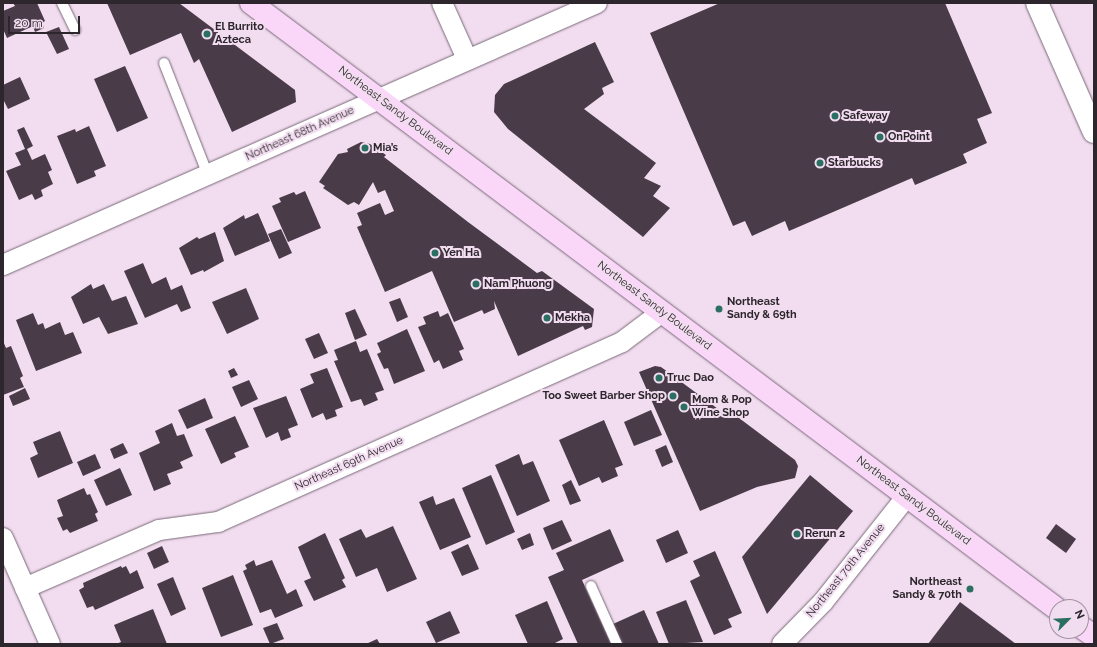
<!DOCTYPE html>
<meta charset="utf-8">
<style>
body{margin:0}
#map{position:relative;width:1097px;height:647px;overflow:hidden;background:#f1ddef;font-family:Raleway,sans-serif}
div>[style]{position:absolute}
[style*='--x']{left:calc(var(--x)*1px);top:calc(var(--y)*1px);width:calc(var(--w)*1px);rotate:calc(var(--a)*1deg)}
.building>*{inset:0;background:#4a3b49}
.roads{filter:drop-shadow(0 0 1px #796878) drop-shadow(0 0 1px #796878)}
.lane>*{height:10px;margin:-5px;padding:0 5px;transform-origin:5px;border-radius:5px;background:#fff}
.street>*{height:20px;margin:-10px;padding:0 10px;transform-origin:10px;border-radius:10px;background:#fff}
.secondary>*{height:22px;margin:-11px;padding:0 11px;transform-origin:11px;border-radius:11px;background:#fff}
.primary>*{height:22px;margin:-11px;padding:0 11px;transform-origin:11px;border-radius:11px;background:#fad7f8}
.dots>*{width:11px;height:11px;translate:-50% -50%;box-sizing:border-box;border:2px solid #f1ddef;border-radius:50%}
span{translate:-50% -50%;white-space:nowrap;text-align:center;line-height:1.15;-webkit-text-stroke:4px #f1ddef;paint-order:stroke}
.poi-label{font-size:11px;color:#2e262d;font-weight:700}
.left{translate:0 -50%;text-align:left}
.right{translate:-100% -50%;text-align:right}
.street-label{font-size:11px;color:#2e262d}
.frame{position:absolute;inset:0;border:4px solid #2e262d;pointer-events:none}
.north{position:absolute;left:1049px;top:599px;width:40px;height:40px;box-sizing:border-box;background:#f1ddef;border:1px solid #a394a1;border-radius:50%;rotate:66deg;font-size:11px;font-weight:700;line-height:16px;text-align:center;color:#2e262d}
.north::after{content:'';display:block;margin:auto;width:14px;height:18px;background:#2a6f62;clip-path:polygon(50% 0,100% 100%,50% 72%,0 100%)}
.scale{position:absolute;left:8px;top:16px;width:72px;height:18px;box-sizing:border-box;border:2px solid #2e262d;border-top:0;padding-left:5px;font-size:12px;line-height:14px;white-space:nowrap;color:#2e262d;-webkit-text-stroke:3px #f1ddef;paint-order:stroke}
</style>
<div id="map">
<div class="building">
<i style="clip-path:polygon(13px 3px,37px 3px,45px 21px,42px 23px,44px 28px,35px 32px,33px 26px,7px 38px,3px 29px,3px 11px,15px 6px)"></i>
<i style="clip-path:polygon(107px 3px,179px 3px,295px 90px,296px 102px,232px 132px,199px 59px,194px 63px,181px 33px,130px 55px)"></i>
<i style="clip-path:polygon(720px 3px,945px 3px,992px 113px,977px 119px,987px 143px,963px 154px,967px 163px,915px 185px,912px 178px,789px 231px,785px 221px,752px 236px,745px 221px,733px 226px,650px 33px)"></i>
<i style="clip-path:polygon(59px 27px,69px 49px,57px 54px,46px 32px)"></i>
<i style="clip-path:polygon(595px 42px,614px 82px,602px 88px,604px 94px,584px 109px,656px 163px,644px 178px,661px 186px,653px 196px,670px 208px,643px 237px,508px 129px,494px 112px,495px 95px,504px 84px)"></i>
<i style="clip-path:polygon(125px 66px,148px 118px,117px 132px,94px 79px)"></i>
<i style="clip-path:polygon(20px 77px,30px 99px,8px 109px,3px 99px,3px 85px)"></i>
<i style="clip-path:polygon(89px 126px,106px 166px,94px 171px,96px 176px,77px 184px,57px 136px,75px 129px,76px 132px)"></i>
<i style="clip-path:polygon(24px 127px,33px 146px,27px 149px,32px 160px,45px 154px,52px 170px,48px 172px,53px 184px,41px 190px,43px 196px,35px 200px,32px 194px,19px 200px,6px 171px,21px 165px,15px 153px,25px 149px,17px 130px)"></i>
<i style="clip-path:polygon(361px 142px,370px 144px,386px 155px,384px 157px,468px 222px,537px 273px,542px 271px,594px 309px,592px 327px,585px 330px,583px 326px,518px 356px,494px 301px,495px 309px,484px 314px,482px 310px,454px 322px,432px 271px,385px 292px,357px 227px,362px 225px,357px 213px,380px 203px,385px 215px,394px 211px,385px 190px,378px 193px,373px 182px,359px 205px,354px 202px,348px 205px,323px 188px,325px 186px,319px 182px,338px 154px,348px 152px,347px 149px)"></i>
<i style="clip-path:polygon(305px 191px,321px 228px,288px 242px,272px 206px,281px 202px,279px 198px,294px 192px,296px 195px)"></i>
<i style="clip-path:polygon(258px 213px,270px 241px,235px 256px,223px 228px,244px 215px,245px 219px)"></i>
<i style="clip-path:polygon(281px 229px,292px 253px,279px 259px,268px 234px)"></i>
<i style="clip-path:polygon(215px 232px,224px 261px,204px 272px,203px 270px,191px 275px,179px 248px,197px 237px,199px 239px)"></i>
<i style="clip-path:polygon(143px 263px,152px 284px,166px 277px,171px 290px,182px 285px,191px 308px,181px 312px,177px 304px,145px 318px,124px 271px)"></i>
<i style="clip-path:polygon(91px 284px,93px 289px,104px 284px,112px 301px,126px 296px,138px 324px,108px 334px,99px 317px,83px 324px,71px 297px)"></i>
<i style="clip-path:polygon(246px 288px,259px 319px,227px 334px,212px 302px)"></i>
<i style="clip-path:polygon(400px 298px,408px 317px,397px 322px,389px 302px)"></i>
<i style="clip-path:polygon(355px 309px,367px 335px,355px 340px,345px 313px)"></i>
<i style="clip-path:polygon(438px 311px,440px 317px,448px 313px,464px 349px,459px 351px,463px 360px,443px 369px,439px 360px,434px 363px,418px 327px,426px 324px,423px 317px)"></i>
<i style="clip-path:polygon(33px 313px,38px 325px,43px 323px,45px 329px,60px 322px,65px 335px,73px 332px,82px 353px,36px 371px,16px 320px)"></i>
<i style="clip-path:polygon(407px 329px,425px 371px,394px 384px,388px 368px,384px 369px,377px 354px,381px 352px,377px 343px)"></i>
<i style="clip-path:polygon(319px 333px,328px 353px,314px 359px,305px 339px)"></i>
<i style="clip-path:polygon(3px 341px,6px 348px,11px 346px,23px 376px,20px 378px,24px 387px,3px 395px)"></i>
<i style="clip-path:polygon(356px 341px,360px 352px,367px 349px,384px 390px,375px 393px,378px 400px,364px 406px,361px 399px,351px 402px,334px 361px,338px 360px,334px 350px)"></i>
<i style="clip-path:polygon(655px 366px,661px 367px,729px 417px,735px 415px,795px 460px,798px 466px,795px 478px,757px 487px,700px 511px,639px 372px)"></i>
<i style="clip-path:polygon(234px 368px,238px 375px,231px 378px,228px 371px)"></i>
<i style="clip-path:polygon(327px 368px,343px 407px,335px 410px,337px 416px,326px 420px,323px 413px,312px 418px,300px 389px,314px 383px,310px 374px)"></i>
<i style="clip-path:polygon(249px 380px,258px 399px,241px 407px,232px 387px)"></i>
<i style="clip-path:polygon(25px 388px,30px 399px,13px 406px,9px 396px)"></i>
<i style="clip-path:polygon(286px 396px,298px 425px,288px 429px,291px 437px,281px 441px,278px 432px,266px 438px,253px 408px)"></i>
<i style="clip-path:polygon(205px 398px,213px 418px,187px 429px,178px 410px)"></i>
<i style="clip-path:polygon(651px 410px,662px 435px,634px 446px,624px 422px)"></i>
<i style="clip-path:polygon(235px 416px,249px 447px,234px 453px,236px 457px,221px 464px,205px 429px)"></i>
<i style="clip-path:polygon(604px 420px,623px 465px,615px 468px,618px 476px,602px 483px,599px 477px,579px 486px,559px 440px)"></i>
<i style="clip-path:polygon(172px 423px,177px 436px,184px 434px,193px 456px,180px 462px,183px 468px,167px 474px,171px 484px,154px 491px,139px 453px,160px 443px,155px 431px)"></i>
<i style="clip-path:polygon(60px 431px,73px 463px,38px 478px,30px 458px,38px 454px,33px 442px)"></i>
<i style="clip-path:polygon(123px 443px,128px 453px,114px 459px,110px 449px)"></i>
<i style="clip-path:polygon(666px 445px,673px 462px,662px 467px,655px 450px)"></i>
<i style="clip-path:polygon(95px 454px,101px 468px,83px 476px,77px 462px)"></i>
<i style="clip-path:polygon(519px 454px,523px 465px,533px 461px,550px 501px,517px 516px,495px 465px)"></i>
<i style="clip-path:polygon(120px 468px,132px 495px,106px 506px,94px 480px)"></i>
<i style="clip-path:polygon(491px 475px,515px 532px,486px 545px,462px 488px)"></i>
<i style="clip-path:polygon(810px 475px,853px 511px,767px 614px,742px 557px)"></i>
<i style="clip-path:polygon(571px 480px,581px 501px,570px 505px,562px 485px)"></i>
<i style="clip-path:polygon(84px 488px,87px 495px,90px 494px,98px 512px,95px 514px,98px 521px,70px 533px,67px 529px,63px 531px,57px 518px,63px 516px,57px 500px)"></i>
<i style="clip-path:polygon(433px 496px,436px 505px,454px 498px,471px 537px,440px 550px,419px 502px)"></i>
<i style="clip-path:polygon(562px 520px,572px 541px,552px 550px,543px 528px)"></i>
<i style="clip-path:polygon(1056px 524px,1076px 539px,1066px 553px,1046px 538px)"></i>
<i style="clip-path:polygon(393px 526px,417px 579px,387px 592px,377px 568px,356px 577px,339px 539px,361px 529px,366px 538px)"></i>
<i style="clip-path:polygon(610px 529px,624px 561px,582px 580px,611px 644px,578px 644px,548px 577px,564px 570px,556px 553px)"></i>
<i style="clip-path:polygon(678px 530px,688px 553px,666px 563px,656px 540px)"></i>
<i style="clip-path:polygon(325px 533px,345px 578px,342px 580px,346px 587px,314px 601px,304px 581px,311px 578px,298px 547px)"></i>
<i style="clip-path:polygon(530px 533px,534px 545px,522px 550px,517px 539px)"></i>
<i style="clip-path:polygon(468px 544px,479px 569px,462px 576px,451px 552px)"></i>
<i style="clip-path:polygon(162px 546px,169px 562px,154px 569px,147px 553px)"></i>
<i style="clip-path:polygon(715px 551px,742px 613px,728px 619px,732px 627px,714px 635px,690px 581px,700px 576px,693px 561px)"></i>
<i style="clip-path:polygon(254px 560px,256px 566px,272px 560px,287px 594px,296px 589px,303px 606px,275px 618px,271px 609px,260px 613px,243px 571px,247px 569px,245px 565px)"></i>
<i style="clip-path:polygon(121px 566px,122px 568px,126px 566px,130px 574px,137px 570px,144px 588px,95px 610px,93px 606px,87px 608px,79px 590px,84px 587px,83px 583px)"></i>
<i style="clip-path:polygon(233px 575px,253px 625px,221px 637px,202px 588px)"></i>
<i style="clip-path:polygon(173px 577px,186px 609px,171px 616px,157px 584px)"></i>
<i style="clip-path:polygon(686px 600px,703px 642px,669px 644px,656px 612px)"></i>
<i style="clip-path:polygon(547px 601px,563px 639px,553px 644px,528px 644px,515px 615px)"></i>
<i style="clip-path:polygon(960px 602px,1016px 644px,928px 644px)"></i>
<i style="clip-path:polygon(153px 609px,167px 644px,116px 644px,121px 642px,114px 625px)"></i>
<i style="clip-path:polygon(644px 610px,659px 644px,622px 644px,613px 624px)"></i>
<i style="clip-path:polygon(450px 611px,460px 633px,436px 643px,426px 622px)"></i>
<i style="clip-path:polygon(277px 623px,284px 639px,270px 644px,263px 628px)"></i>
<i style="clip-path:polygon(377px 639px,380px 644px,366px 644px)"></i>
</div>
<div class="roads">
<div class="lane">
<i style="--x:62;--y:3;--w:30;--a:64"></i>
<i style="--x:164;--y:63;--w:120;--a:68.6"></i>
<i style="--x:591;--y:586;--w:64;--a:65.9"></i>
</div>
<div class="street">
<i style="--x:442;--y:3;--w:61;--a:65.9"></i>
<i style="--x:3;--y:265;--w:649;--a:-23.8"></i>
<i style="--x:3;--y:538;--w:116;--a:66.1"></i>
<i style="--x:25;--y:588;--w:146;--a:-23.4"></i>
<i style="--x:159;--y:530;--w:60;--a:-7.7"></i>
<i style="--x:218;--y:522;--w:442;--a:-24"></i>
<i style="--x:622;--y:342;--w:50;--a:-36.9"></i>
<i style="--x:782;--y:644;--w:59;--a:-45.7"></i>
<i style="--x:823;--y:602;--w:135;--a:-51.6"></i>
</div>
<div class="secondary">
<i style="--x:1037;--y:3;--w:141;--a:66.2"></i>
</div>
<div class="primary">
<i style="--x:251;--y:3;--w:1008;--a:36.94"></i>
<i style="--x:1081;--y:627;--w:16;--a:35"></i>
</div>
</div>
<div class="dots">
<i style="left:207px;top:34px;background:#2a6f62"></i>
<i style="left:835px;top:116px;background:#2a6f62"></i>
<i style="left:880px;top:137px;background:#2a6f62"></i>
<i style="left:365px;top:148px;background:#2a6f62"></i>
<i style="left:820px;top:163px;background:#2a6f62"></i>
<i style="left:435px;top:253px;background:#2a6f62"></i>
<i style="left:476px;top:284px;background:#2a6f62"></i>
<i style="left:719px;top:309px;background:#2a6f62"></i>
<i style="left:547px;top:318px;background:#2a6f62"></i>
<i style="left:659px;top:378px;background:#2a6f62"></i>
<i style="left:673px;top:396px;background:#2a6f62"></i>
<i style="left:684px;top:407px;background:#2a6f62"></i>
<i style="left:797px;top:534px;background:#2a6f62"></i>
<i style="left:970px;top:589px;background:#2a6f62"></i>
</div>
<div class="poi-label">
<span class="left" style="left:215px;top:34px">El Burrito<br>Azteca</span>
<span class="left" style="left:843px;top:116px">Safeway</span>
<span class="left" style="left:888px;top:137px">OnPoint</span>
<span class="left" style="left:373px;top:148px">Mia’s</span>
<span class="left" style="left:828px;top:163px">Starbucks</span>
<span class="left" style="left:443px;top:253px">Yen Ha</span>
<span class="left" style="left:484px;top:284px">Nam Phuong</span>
<span class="left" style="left:727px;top:309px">Northeast<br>Sandy &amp; 69th</span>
<span class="left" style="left:555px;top:318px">Mekha</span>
<span class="left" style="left:667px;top:378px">Truc Dao</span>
<span class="right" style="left:665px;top:396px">Too Sweet Barber Shop</span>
<span class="left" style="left:692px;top:407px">Mom &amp; Pop<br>Wine Shop</span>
<span class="left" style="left:805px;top:534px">Rerun 2</span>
<span class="right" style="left:962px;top:589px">Northeast<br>Sandy &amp; 70th</span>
</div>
<div class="street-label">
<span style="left:395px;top:111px;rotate:37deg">Northeast Sandy Boulevard</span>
<span style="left:300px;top:134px;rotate:-24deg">Northeast 68th Avenue</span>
<span style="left:654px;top:306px;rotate:37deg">Northeast Sandy Boulevard</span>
<span style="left:349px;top:464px;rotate:-24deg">Northeast 69th Avenue</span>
<span style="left:913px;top:501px;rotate:37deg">Northeast Sandy Boulevard</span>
<span style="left:846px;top:571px;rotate:-51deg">Northeast 70th Avenue</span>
</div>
<div class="frame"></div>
<div class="north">N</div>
<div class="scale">20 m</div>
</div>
